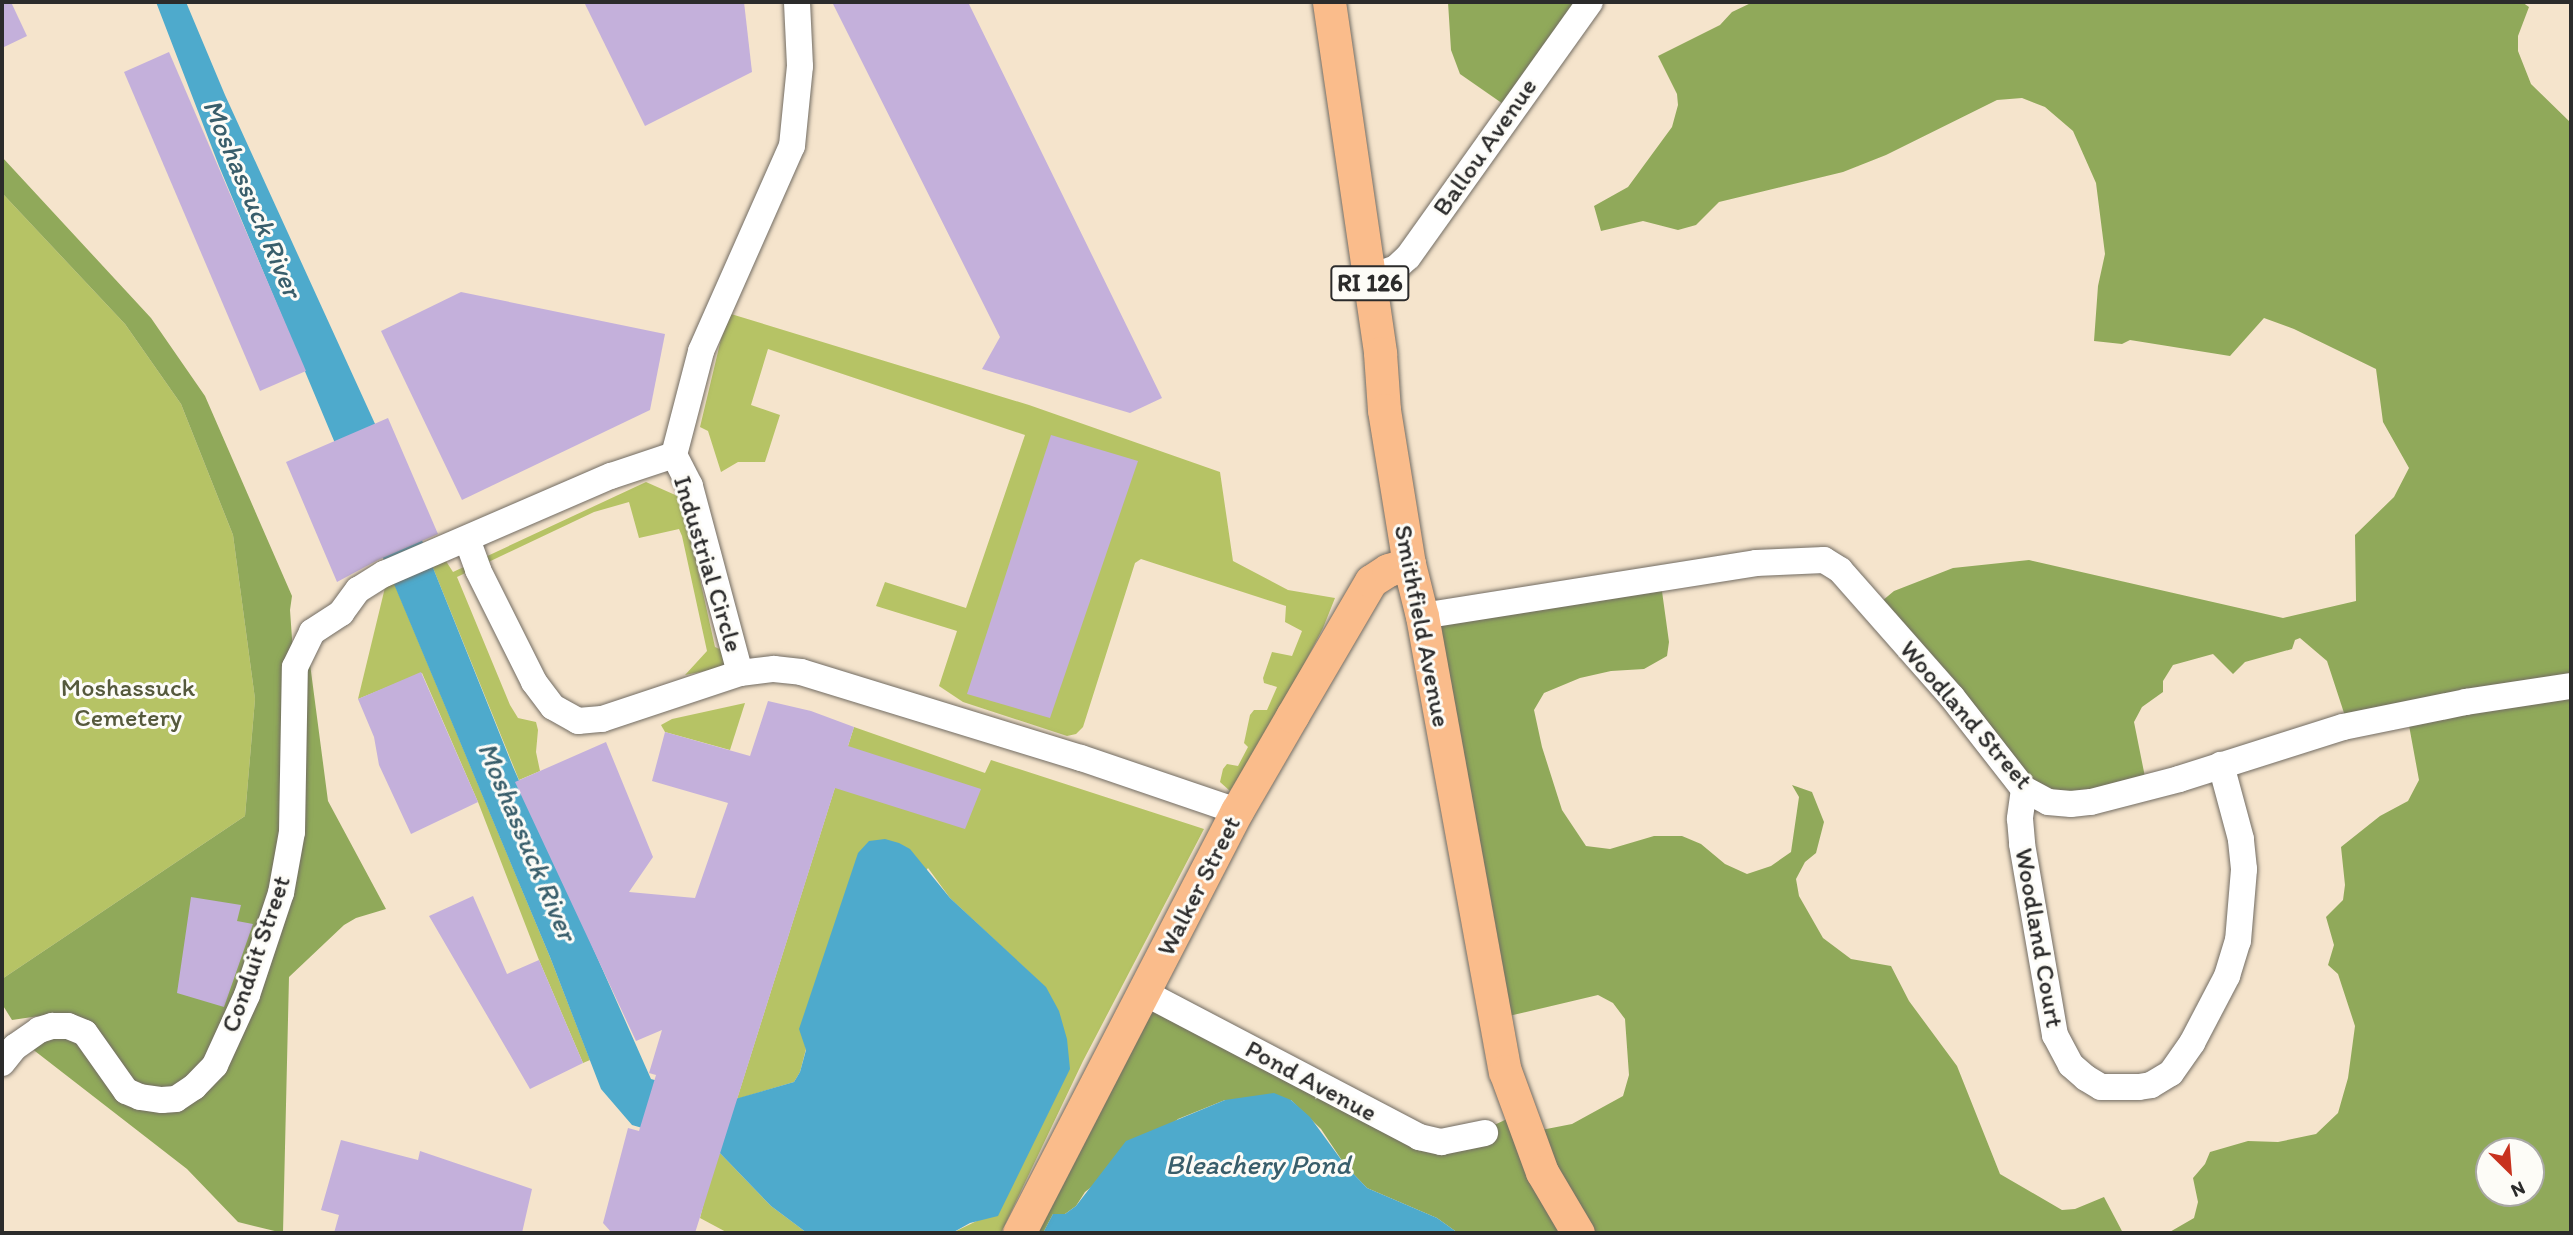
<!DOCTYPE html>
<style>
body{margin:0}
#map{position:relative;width:2573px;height:1235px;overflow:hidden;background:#f5e4cc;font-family:Itim,sans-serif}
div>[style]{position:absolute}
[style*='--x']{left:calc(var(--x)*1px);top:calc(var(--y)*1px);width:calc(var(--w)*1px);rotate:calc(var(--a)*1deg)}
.green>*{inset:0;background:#b6c365}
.forest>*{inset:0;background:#90a95a}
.water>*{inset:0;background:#4eaacc}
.building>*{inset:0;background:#c4b0db}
.roads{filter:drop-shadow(0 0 2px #726c63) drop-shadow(0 0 2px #726c63)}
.minor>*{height:26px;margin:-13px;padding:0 13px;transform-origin:13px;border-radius:13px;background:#fff}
.major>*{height:33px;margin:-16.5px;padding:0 16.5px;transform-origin:16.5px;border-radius:16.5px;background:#fabc8b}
span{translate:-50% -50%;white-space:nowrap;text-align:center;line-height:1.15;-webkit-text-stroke:6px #fdfcf7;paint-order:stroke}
.shield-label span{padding:2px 5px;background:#fdfcf7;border:2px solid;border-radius:5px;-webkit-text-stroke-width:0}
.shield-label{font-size:24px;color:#2b2b2b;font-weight:700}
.street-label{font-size:26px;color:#2b2b2b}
.park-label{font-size:26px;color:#55593c}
.water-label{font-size:28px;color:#395e6b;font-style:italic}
.frame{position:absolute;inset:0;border:4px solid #2b2b2b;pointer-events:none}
.north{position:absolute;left:2475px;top:1137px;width:70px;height:70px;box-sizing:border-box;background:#fdfcf7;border:2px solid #a9a8a5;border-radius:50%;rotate:155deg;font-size:19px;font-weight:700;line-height:28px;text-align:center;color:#2b2b2b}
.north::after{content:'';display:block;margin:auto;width:24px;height:32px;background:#c8321e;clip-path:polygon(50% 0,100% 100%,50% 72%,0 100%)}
</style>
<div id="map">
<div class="green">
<i style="clip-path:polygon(2px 193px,125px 324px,181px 404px,233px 535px,255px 699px,245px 816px,2px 979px)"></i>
<i style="clip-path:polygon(731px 314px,1029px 405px,1220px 472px,1233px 561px,1288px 590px,1335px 598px,1323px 628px,1289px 693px,1230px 791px,1220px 782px,1223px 769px,1227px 764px,1238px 766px,1248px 747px,1244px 743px,1250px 715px,1254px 710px,1267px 710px,1277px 687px,1264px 683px,1263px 678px,1272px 652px,1292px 656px,1302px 631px,1285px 622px,1286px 606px,1141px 559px,1135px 563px,1083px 727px,1076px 734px,1067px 736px,963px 702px,939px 686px,957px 631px,876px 606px,885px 582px,966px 608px,1025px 435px,768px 349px,751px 405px,780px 415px,765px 462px,738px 462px,721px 472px,708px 431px,700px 427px,721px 339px)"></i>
<i style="clip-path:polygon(646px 482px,682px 498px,715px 647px,749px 662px,685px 675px,707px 651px,682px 536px,679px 529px,639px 538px,629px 502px,594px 512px,457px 577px,510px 705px,518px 718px,536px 722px,538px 730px,536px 752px,540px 771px,519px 780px,431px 563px,444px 558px,453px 572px)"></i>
<i style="clip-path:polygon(389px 571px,550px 957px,590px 1060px,583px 1063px,539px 960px,478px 802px,422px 673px,358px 699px)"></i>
<i style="clip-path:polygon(745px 703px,730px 750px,665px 732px,661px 725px,672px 719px)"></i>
<i style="clip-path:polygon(854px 727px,985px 773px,991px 760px,1204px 829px,1083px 1061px,1001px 1233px,952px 1233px,985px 1217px,1045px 987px,950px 898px,928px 868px,803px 1038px,806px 1049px,800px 1072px,794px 1082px,737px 1099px)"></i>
<i style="clip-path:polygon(717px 1150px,771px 1206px,807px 1233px,728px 1233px,700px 1218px)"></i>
</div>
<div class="forest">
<i style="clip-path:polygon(1448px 2px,1583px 2px,1506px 106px,1460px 74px,1451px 50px)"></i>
<i style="clip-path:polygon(evenodd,1753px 2px,2522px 2px,2529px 7px,2518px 36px,2518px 51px,2531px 84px,2571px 123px,2571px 1233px,2168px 1233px,2194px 1218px,2198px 1202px,2193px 1178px,2205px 1164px,2210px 1152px,2248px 1141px,2278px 1142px,2316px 1134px,2338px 1113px,2348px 1078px,2355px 1026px,2338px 974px,2328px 965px,2334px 945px,2326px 917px,2343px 900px,2345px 885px,2341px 847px,2380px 816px,2408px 801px,2419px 780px,2406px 709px,2345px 716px,2327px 661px,2300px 638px,2295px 640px,2292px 649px,2245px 662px,2233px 674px,2213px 654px,2173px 665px,2163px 681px,2163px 692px,2142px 707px,2134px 722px,2146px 782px,2131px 787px,2034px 794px,1876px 606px,1894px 591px,1953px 568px,2029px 560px,2283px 618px,2356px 601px,2355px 535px,2394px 497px,2409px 468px,2383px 422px,2376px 369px,2294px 329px,2264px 318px,2230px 356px,2130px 340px,2122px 344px,2094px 341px,2098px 286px,2105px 254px,2096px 183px,2073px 131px,2045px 107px,2022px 98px,1997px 100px,1886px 155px,1843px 172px,1719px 202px,1696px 225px,1678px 230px,1643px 221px,1601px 231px,1594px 206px,1628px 187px,1672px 127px,1678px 105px,1677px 94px,1658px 56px,1720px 25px,1732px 12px,1753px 2px,2489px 1151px,2531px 1151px,2531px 1193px,2489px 1193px,2489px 1151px)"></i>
<i style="clip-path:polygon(2px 157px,151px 318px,205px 396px,292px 596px,290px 610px,295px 681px,307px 641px,328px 801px,386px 909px,356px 918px,344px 925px,289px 977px,283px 1233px,238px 1222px,187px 1169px,22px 1041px,39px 1016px,12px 1020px,2px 1004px,2px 979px,245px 816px,255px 699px,233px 535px,181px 404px,125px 324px,2px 193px)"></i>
<i style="clip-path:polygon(1661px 584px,1669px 642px,1667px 656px,1644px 669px,1611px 671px,1580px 678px,1544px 693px,1534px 710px,1542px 747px,1562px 810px,1586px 846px,1610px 849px,1654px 836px,1682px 836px,1701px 844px,1725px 864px,1747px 874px,1771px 866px,1791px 852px,1799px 797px,1792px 785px,1812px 792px,1824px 822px,1816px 853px,1805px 862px,1796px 879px,1799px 896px,1823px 938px,1851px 959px,1891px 966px,1909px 1001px,1957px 1066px,2000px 1174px,2062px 1210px,2075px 1209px,2104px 1197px,2123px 1233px,1458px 1233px,1437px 1218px,1367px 1188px,1345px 1165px,1321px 1129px,1291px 1100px,1225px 1100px,1178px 1119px,1085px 1192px,1076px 1206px,1065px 1214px,1053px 1214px,1043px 1233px,1016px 1233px,1140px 997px,1425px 1139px,1463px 1140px,1509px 1118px,1531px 1132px,1572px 1124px,1623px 1096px,1629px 1075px,1625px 1019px,1613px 1003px,1598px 995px,1496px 1019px,1421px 628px)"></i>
</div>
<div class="water">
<i style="clip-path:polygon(156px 2px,186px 2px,225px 95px,376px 426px,513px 767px,651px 1079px,728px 1101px,794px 1082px,800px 1072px,806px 1050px,799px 1029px,858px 853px,869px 841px,885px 839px,899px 843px,910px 849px,950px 898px,1046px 987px,1059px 1011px,1067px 1039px,1070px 1069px,998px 1216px,970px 1223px,952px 1233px,807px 1233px,771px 1206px,717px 1150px,632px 1125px,601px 1089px,550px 957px,219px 166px)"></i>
<i style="clip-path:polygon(1274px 1093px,1291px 1100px,1310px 1117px,1345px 1165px,1367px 1188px,1437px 1218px,1458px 1233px,1043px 1233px,1053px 1214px,1065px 1214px,1076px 1206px,1126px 1141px,1225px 1100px)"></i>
</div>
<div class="building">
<i style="clip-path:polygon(2px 2px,11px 2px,27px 36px,2px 48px)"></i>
<i style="clip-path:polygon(584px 2px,744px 2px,752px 72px,645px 126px)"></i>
<i style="clip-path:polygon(832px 2px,968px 2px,1162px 398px,1130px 413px,982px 369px,1000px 337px)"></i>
<i style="clip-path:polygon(169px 52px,306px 371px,260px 391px,124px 72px)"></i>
<i style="clip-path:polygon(461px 292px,665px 334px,650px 410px,462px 500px,381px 331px)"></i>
<i style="clip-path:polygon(388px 418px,438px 534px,378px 560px,337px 582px,286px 462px)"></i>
<i style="clip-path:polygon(1051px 435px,1138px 461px,1050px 718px,967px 694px)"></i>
<i style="clip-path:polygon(421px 672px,478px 802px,411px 834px,379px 765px,374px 737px,358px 699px)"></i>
<i style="clip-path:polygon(768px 701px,811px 711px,854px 727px,848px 746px,981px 789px,965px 829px,835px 788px,695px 1233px,612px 1233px,603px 1223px,628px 1128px,639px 1131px,656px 1075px,649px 1073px,662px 1030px,636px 1041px,515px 782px,606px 742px,653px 857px,629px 892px,695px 898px,728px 803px,652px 781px,665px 732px,750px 756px)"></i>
<i style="clip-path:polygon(473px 896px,507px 974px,539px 960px,583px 1063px,530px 1089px,429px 916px)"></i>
<i style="clip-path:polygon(191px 897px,241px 905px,237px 921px,253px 924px,224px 1007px,177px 993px)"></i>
<i style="clip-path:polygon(341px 1140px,418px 1160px,420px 1151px,532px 1189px,522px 1233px,334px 1233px,339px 1215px,321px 1210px)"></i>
</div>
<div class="roads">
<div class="minor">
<i style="--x:1369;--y:278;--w:29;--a:-20"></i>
<i style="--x:1396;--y:268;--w:16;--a:-43"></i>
<i style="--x:1408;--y:257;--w:313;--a:-54.5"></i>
<i style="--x:467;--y:539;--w:33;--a:70"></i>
<i style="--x:478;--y:570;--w:125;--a:63.4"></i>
<i style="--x:534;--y:682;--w:31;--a:53"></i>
<i style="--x:553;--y:707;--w:29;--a:29"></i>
<i style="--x:578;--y:721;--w:24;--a:-5"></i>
<i style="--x:602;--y:719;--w:145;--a:-18.4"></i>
<i style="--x:740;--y:673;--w:34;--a:-7"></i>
<i style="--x:774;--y:669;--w:27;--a:6"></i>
<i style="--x:801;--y:672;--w:293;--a:17.1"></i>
<i style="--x:1081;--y:758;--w:165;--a:18.8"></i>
<i style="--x:1422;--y:616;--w:338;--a:-9"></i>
<i style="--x:1756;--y:563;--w:68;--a:-2.5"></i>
<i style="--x:1824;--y:560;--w:19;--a:32"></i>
<i style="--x:1840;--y:570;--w:169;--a:48.6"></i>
<i style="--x:1952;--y:697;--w:117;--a:52"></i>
<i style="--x:2024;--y:789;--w:27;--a:28"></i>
<i style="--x:2048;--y:802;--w:23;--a:5"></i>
<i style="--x:2071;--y:804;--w:20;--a:-6"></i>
<i style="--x:2091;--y:802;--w:91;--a:-14.6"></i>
<i style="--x:2179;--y:779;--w:172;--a:-17.6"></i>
<i style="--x:2343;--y:727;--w:126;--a:-11.5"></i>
<i style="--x:2466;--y:702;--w:106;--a:-8.7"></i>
<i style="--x:740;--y:673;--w:194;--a:-105"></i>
<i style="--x:690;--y:486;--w:35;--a:-117"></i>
<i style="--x:674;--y:455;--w:107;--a:-75.4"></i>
<i style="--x:701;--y:351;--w:224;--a:-66.1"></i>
<i style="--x:792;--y:146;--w:80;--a:-84.3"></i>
<i style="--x:800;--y:66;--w:64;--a:-92.7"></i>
<i style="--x:2024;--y:789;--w:30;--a:98"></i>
<i style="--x:2020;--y:819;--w:25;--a:85"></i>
<i style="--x:2022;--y:844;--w:194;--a:80.2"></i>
<i style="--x:2055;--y:1035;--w:34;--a:62"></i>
<i style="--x:2071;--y:1065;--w:20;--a:41"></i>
<i style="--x:2086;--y:1078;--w:17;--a:31"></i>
<i style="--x:2101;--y:1087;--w:38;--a:0"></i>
<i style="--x:2139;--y:1087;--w:12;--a:-9"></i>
<i style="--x:2151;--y:1085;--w:23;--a:-31"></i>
<i style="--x:2171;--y:1073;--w:37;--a:-55"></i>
<i style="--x:2192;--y:1043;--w:76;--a:-62.4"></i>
<i style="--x:2227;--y:976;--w:37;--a:-73"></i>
<i style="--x:2238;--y:941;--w:72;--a:-85.2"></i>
<i style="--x:2244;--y:869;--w:30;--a:-96"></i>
<i style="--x:2241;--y:839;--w:77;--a:-105.1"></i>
<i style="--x:1145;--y:993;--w:310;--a:27.7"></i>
<i style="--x:1419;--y:1137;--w:23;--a:13"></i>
<i style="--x:1441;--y:1142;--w:45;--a:-11.6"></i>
<i style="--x:2;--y:1063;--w:21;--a:-51"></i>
<i style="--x:15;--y:1047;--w:29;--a:-35"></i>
<i style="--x:39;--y:1030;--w:14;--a:-17"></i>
<i style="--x:52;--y:1026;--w:16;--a:0"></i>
<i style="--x:68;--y:1026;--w:18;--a:22"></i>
<i style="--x:85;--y:1033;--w:71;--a:54.7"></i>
<i style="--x:126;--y:1091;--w:15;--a:23"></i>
<i style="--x:140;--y:1097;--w:22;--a:8"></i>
<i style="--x:162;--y:1100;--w:14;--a:-4"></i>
<i style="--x:176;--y:1099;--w:22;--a:-34"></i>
<i style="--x:194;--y:1087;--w:30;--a:-46"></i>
<i style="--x:215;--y:1065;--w:77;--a:-65.4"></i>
<i style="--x:247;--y:995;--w:108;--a:-71.6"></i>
<i style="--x:281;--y:893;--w:62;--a:-79.8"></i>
<i style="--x:292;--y:832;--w:165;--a:-89"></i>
<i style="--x:295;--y:667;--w:39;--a:-64"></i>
<i style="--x:312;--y:632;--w:35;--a:-33"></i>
<i style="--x:341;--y:613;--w:29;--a:-54"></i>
<i style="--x:358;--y:590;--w:31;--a:-32"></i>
<i style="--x:384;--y:574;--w:247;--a:-23.4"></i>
<i style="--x:611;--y:476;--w:66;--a:-18.4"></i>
</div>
<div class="major">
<i style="--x:1329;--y:2;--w:355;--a:81.7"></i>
<i style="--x:1380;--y:353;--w:57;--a:86"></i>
<i style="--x:1384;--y:410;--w:156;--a:80.8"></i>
<i style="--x:1409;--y:564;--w:54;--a:76"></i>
<i style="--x:1422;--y:616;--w:463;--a:79.7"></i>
<i style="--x:1505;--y:1071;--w:108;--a:69.9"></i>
<i style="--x:1542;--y:1172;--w:71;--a:59.5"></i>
<i style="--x:1019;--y:1233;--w:475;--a:-62.7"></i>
<i style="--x:1237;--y:811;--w:110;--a:-59.9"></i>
<i style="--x:1292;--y:716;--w:156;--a:-59.7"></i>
<i style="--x:1371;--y:581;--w:20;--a:-33"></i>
<i style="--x:1388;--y:570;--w:22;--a:-16"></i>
</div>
</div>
<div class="shield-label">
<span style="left:1370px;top:283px">RI 126</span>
</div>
<div class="street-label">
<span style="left:1485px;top:147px;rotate:-55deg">Ballou Avenue</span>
<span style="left:708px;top:564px;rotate:73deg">Industrial Circle</span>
<span style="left:1422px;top:626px;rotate:79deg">Smithfield Avenue</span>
<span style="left:1966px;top:715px;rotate:49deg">Woodland Street</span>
<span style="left:1199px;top:886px;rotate:-63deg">Walker Street</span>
<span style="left:2039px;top:938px;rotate:80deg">Woodland Court</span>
<span style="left:256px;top:954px;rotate:-71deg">Conduit Street</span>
<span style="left:1311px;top:1081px;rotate:28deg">Pond Avenue</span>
</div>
<div class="park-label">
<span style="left:128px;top:703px">Moshassuck<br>Cemetery</span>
</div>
<div class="water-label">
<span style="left:253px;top:198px;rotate:67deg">Moshassuck River</span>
<span style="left:528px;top:841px;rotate:67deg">Moshassuck River</span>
<span style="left:1258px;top:1164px">Bleachery Pond</span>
</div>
<div class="frame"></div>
<div class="north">N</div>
</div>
